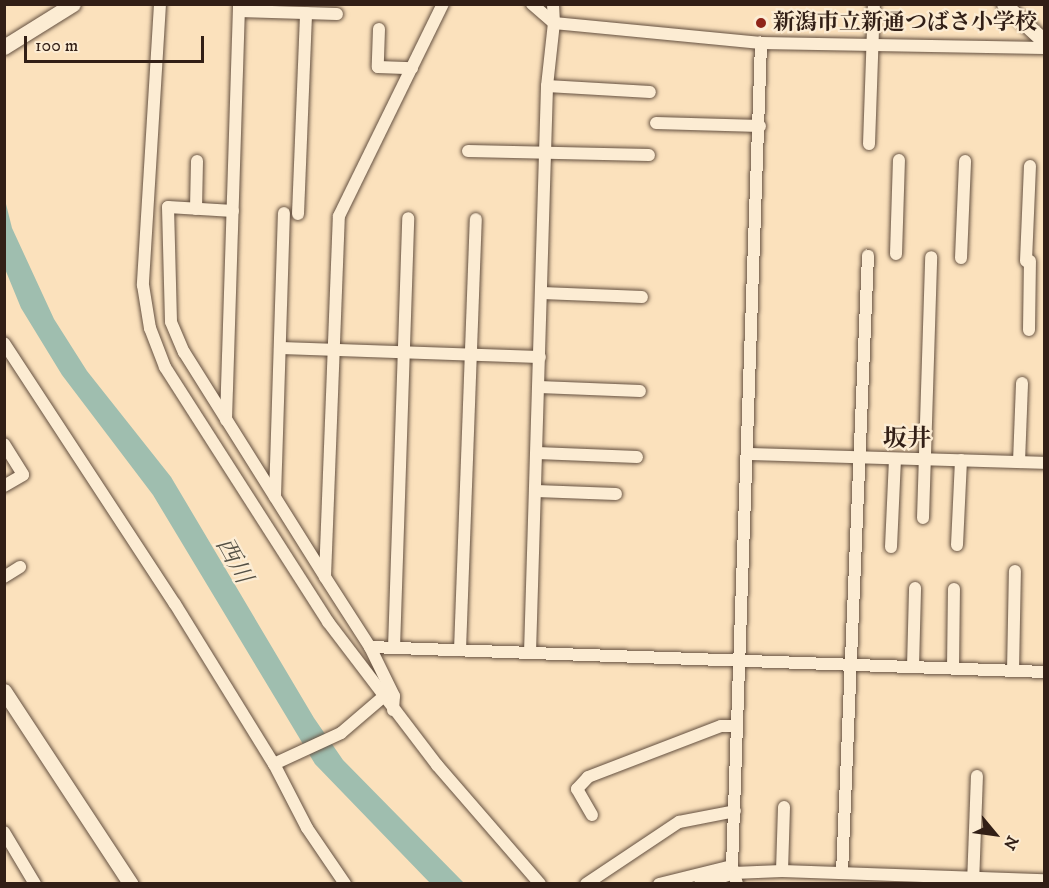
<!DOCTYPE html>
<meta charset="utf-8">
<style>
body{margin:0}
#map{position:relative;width:1049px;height:888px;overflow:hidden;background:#fbe1bc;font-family:"IM FELL DW Pica","Noto Serif JP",serif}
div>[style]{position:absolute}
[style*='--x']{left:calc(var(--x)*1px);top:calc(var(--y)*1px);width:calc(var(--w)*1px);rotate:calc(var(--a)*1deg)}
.water>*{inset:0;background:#9fbeaf}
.roads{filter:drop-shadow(0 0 2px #645040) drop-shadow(0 0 2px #645040)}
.minor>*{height:12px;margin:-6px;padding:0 6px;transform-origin:6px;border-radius:6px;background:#fcecd3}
.tertiary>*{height:15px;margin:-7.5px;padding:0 7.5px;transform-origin:7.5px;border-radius:7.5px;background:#fcecd3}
.dots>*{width:16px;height:16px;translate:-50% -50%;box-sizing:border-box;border:3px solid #fcecd3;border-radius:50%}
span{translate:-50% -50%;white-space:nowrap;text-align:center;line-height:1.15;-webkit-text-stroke:4.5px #fcecd3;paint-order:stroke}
.poi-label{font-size:22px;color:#321f16;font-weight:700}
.left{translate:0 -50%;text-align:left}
.neighbourhood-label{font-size:24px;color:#321f16;font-weight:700}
.water-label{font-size:24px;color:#534f44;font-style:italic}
.frame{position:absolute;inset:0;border:6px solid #321f16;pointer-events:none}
.north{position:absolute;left:965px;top:804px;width:60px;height:60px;-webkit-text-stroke:4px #fcecd3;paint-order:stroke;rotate:119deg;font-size:16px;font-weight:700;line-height:24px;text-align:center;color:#321f16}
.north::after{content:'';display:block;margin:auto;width:21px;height:27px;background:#321f16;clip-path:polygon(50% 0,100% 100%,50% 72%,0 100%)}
.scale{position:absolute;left:24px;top:36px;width:180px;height:27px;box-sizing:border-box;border:3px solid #321f16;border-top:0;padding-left:8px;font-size:18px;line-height:21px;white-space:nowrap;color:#321f16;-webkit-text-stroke:4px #fcecd3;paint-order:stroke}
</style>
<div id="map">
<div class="water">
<i style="clip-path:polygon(4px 196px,12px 228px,54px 319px,87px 371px,171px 477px,314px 718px,343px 760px,464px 883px,430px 883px,315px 764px,153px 495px,62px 375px,21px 308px,5px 269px)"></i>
</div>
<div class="roads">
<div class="minor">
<i style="--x:160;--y:4;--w:282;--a:93.5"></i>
<i style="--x:143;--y:285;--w:44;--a:80.8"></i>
<i style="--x:150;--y:328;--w:42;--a:69"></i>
<i style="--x:165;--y:367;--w:303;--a:57.4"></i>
<i style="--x:328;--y:622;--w:180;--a:52.7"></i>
<i style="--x:437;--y:765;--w:157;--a:49.1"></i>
<i style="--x:532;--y:4;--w:29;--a:41"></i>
<i style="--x:553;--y:4;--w:19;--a:87"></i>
<i style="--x:239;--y:11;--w:98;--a:1.8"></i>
<i style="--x:379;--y:29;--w:38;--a:92"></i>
<i style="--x:378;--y:67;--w:34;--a:2"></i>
<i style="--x:547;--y:86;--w:103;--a:3.3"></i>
<i style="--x:656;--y:123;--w:104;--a:1.7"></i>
<i style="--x:869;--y:144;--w:140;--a:-88"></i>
<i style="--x:468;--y:151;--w:181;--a:1.3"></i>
<i style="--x:196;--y:209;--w:48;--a:-88.8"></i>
<i style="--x:233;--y:211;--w:65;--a:-176.5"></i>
<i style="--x:168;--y:207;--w:115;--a:88.5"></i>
<i style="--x:171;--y:322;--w:33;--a:67"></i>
<i style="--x:184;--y:352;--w:266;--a:57.9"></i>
<i style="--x:298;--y:214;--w:201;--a:-87.7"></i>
<i style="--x:896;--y:254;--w:94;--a:-88.2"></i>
<i style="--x:961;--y:258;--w:97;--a:-87.6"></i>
<i style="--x:1026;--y:261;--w:95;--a:-87.6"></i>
<i style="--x:542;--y:293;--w:100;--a:2.3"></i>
<i style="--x:1029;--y:330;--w:69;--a:-89.2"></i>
<i style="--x:4;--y:343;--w:312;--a:56.8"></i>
<i style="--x:175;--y:604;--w:188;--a:58.3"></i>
<i style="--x:274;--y:764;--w:72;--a:62.7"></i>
<i style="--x:307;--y:828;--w:68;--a:55.8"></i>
<i style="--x:280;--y:348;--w:260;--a:2"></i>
<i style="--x:539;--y:387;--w:101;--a:2.3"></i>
<i style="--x:226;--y:420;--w:416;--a:-88.2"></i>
<i style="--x:4;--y:444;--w:36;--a:58"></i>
<i style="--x:23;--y:475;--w:22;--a:150"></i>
<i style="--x:537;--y:453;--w:100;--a:2.3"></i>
<i style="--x:748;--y:454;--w:296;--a:1.7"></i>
<i style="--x:1019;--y:462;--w:79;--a:-87.8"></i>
<i style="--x:536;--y:491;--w:80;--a:2.1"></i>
<i style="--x:275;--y:497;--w:284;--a:-88.2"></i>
<i style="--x:923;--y:518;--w:261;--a:-88.2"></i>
<i style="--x:957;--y:545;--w:85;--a:-87.3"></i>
<i style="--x:891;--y:547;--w:88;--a:-87.4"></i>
<i style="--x:4;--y:577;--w:19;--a:-32"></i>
<i style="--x:370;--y:647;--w:674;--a:2.12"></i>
<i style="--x:394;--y:648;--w:430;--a:-88.1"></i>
<i style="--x:460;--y:650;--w:431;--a:-87.9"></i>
<i style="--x:530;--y:653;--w:567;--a:-88.28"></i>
<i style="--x:547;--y:86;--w:63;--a:-83.7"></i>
<i style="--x:554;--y:23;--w:208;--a:5.5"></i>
<i style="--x:761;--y:43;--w:283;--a:1"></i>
<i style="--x:913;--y:667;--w:79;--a:-88.5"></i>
<i style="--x:953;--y:668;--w:79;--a:-89.3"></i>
<i style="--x:1013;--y:671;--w:100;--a:-88.9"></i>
<i style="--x:393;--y:710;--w:14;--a:-86"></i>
<i style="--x:394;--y:696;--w:55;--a:-116.1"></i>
<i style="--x:370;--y:647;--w:83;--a:-122.7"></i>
<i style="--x:325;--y:577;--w:361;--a:-87.8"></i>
<i style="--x:339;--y:216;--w:236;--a:-63.9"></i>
<i style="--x:274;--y:764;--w:74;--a:-24.8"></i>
<i style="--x:341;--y:733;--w:55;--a:-40.6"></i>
<i style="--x:592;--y:815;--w:30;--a:-120"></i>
<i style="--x:577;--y:789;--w:16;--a:-47"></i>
<i style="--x:588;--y:777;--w:142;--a:-21"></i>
<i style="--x:721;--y:726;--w:16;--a:0"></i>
<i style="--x:4;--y:832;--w:61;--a:59.2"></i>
<i style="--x:782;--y:871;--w:64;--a:-88.2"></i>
<i style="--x:842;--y:873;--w:618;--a:-87.59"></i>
<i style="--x:586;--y:884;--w:112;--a:-33.7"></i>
<i style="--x:679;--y:822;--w:57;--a:-11.1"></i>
<i style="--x:659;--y:884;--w:75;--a:-13.9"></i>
<i style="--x:700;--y:884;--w:35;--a:-18"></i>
<i style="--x:733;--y:873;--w:49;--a:-2.3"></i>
<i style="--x:782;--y:871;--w:262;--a:2"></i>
<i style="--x:737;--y:884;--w:19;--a:-106"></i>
<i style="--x:732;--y:866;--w:824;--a:-87.98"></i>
<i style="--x:973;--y:884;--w:108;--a:-87.9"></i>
</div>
<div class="tertiary">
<i style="--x:1004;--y:4;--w:54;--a:42.8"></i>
<i style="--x:4;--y:47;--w:81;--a:-31.9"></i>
<i style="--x:4;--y:691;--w:231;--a:56.7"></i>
</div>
</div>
<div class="dots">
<i style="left:761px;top:23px;background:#8f2418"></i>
</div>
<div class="poi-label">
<span class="left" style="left:773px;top:23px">新潟市立新通つばさ小学校</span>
</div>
<div class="neighbourhood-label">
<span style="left:907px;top:440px">坂井</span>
</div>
<div class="water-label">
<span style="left:233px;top:561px;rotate:61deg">西川</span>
</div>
<div class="frame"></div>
<div class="north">N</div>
<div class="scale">100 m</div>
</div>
